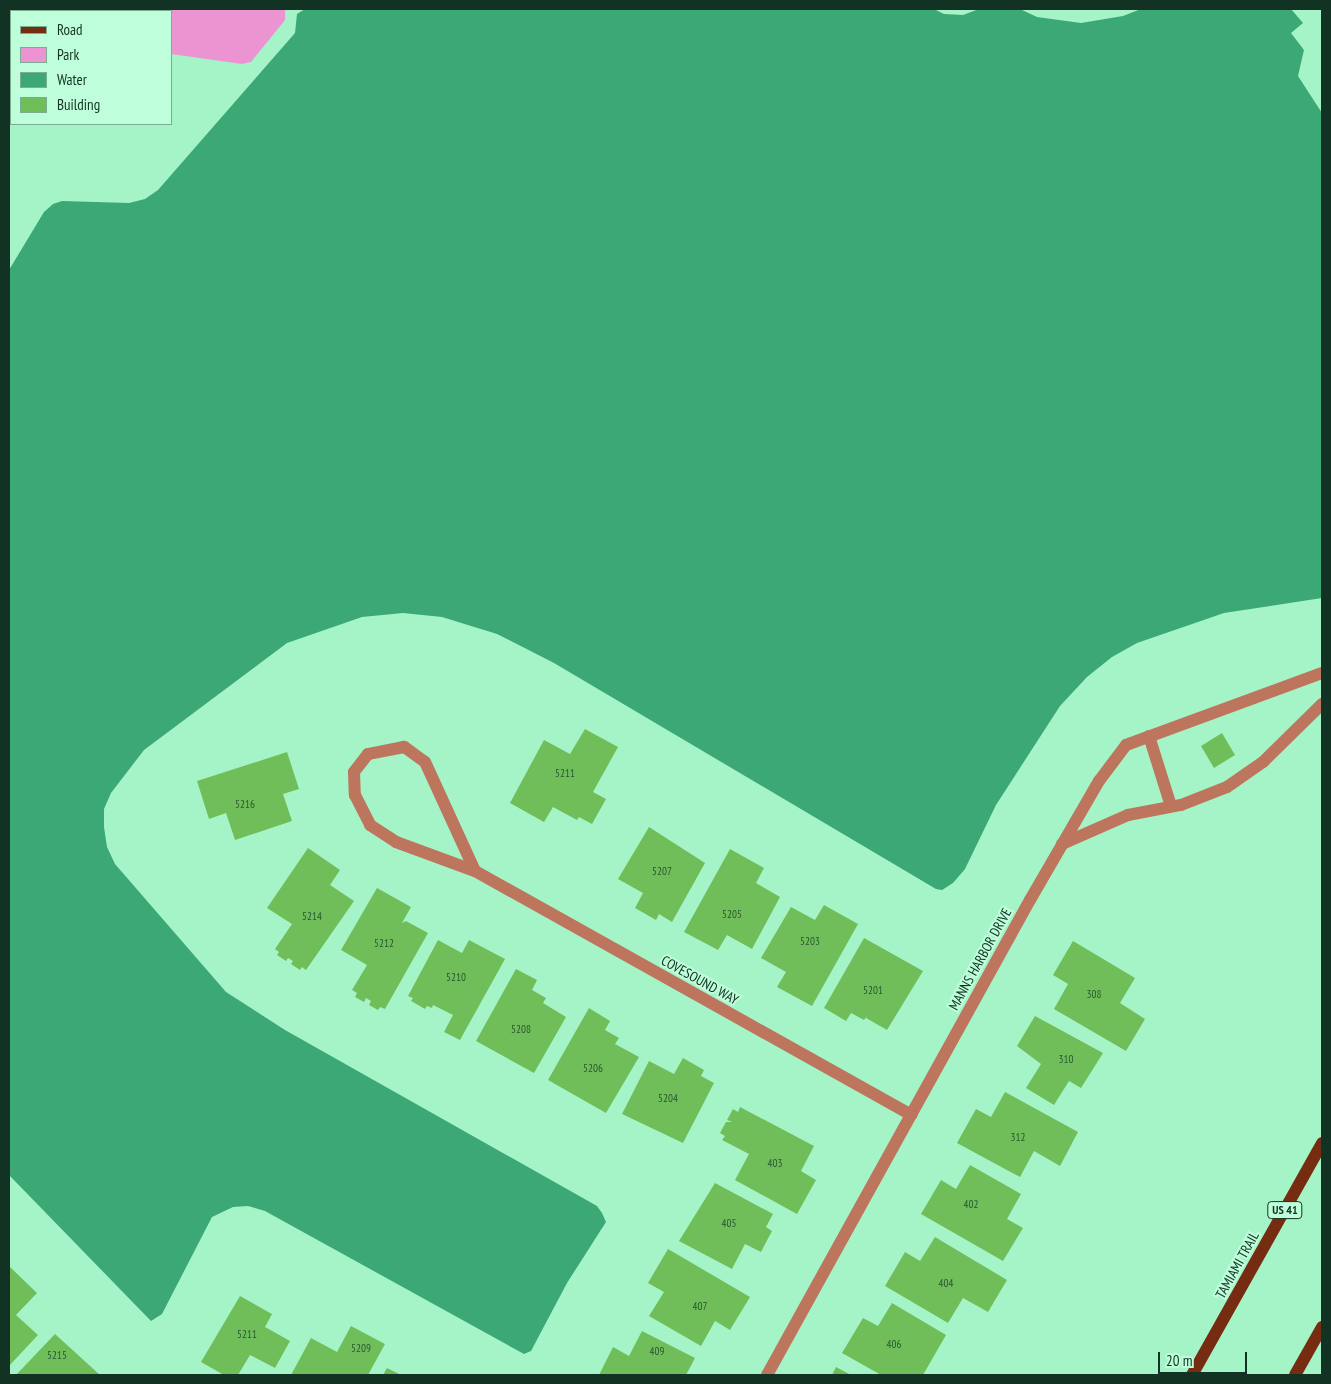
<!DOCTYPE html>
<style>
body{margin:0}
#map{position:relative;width:1331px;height:1384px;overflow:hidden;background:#a5f4c8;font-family:"PT Sans Narrow",sans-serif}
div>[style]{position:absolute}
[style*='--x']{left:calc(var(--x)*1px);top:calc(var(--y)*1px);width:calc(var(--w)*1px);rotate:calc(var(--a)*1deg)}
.green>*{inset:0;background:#ec94d1}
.water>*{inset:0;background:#3ca875}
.building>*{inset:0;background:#70be5a}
.minor>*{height:12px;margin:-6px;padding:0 6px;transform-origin:6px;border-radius:6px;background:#bd755d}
.major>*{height:12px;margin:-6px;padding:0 6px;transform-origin:6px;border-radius:6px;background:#752c10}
span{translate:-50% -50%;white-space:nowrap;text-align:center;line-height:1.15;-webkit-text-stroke:4px #bffeda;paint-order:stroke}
.number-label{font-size:11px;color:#2a5631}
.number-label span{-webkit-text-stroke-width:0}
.shield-label span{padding:1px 4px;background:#bffeda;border:1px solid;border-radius:4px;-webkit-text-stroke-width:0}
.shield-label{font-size:12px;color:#123323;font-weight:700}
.street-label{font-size:14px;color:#123323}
.frame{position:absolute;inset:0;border:10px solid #123323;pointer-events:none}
.legend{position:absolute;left:10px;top:10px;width:162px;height:115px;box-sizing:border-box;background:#bffeda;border:1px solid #7aad91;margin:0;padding:6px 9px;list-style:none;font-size:15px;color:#123323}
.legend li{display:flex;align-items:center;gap:10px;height:25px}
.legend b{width:25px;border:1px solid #7aad91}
.scale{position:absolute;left:1158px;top:1352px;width:89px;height:22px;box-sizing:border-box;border:2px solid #123323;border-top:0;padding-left:6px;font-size:15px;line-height:18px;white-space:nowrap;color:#123323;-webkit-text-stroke:4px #bffeda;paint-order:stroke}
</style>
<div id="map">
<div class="green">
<i style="clip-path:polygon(9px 9px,285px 9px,285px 20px,251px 62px,242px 64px,171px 54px,171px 11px,11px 11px,9px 56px)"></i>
</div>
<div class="water">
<i style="clip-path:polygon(305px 9px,934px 9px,944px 14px,963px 15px,979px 9px,1020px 9px,1037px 17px,1081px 23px,1123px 16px,1141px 9px,1291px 9px,1303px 23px,1291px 33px,1304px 50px,1298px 76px,1322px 113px,1322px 598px,1224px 613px,1137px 643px,1112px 657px,1087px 677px,1060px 706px,996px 805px,965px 869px,953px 883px,942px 890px,936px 889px,554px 663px,497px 634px,442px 617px,403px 613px,362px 617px,287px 643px,144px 750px,111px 793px,104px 809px,104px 827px,107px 847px,115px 864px,226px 992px,285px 1030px,597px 1206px,602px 1213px,606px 1222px,567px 1283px,531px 1351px,524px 1354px,265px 1211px,248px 1206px,233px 1207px,212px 1217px,162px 1314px,151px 1321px,9px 1175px,9px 270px,44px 212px,53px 204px,62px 201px,129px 203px,145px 199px,158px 190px,295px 33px,297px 14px)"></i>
</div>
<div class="building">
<i style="clip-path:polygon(585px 729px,618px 747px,593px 792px,606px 799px,592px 824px,579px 817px,577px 820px,553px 807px,544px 822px,510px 803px,544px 740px,570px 754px)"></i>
<i style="clip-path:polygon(1222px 733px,1235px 755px,1214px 768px,1201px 746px)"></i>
<i style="clip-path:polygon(287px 752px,299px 789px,283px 794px,292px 821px,235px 840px,226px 813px,209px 819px,197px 781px)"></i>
<i style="clip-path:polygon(649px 827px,705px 863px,672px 922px,659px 914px,656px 920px,635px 908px,643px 893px,618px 879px)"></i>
<i style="clip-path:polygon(308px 848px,340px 870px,330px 885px,354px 901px,306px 970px,302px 967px,300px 970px,291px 964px,293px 961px,288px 958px,286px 961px,277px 955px,279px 952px,275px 949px,292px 924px,267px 908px)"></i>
<i style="clip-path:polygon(730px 849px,764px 868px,756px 883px,780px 897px,752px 949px,727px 935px,718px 950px,684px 932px)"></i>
<i style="clip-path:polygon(377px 888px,411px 907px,402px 923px,406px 921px,428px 933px,385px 1009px,380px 1007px,378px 1010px,369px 1005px,371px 1001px,366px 998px,364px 1002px,355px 997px,357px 993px,352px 990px,367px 965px,341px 950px)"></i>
<i style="clip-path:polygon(824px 905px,858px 924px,812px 1006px,777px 987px,786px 972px,761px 958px,791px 907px,815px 920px)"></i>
<i style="clip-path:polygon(864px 938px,923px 971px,887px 1030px,866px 1018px,868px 1015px,864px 1020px,851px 1013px,846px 1021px,824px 1008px)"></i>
<i style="clip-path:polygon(438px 940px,462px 953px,469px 940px,505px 959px,460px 1040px,444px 1032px,453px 1015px,433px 1005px,432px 1008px,427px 1006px,425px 1009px,411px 1001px,413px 998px,408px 996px)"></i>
<i style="clip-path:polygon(1073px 941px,1135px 978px,1120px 1003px,1145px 1019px,1126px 1051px,1054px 1009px,1068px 984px,1053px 975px)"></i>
<i style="clip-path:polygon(516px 969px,537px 980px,532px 990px,546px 998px,543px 1003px,566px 1017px,534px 1073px,476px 1041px)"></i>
<i style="clip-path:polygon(589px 1008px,610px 1021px,605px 1030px,619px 1038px,615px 1044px,639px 1057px,606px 1113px,548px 1080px)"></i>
<i style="clip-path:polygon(1035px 1016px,1103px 1053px,1081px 1088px,1069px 1081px,1054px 1105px,1026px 1088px,1041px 1064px,1017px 1046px)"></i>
<i style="clip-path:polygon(683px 1058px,704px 1070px,701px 1076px,714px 1083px,683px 1143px,622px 1114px,649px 1061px,674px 1074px)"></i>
<i style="clip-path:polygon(1005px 1092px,1078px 1132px,1060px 1166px,1034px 1151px,1020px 1177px,957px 1143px,976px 1109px,991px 1117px)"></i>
<i style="clip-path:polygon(740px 1107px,814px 1146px,801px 1171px,816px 1180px,797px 1214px,735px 1180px,749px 1154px,722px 1140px,725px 1136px,720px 1133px,726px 1122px,732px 1122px,727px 1120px,733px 1109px,738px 1112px)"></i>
<i style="clip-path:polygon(970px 1165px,1021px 1194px,1007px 1219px,1023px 1228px,1003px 1261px,921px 1214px,941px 1180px,956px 1189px)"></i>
<i style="clip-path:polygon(715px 1183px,773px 1214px,766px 1227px,772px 1231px,761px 1252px,745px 1244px,732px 1269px,679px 1241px)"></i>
<i style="clip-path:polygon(935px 1237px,1007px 1280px,988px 1312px,963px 1298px,948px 1323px,885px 1286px,905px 1252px,920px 1261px)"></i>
<i style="clip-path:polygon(668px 1249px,750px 1297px,730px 1330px,715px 1321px,701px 1346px,649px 1316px,664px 1292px,648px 1283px)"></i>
<i style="clip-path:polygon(10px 1267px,37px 1293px,16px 1315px,38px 1335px,9px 1366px)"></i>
<i style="clip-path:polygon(240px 1296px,272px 1314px,265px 1327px,290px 1341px,275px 1368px,250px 1355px,238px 1375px,224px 1375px,201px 1362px)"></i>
<i style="clip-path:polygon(892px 1303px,946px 1335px,923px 1375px,881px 1375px,842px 1353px,863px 1318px,878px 1326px)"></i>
<i style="clip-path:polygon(351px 1326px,385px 1344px,368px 1375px,291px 1375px,311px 1338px,337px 1352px)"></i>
<i style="clip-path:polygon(642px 1331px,695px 1358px,686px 1375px,599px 1375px,613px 1347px,629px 1356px)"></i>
<i style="clip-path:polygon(55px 1334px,100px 1375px,16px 1375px)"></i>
<i style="clip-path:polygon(836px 1367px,851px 1375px,832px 1375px)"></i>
<i style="clip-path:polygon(387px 1368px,401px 1375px,383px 1375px)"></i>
</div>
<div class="minor">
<i style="--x:1149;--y:736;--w:73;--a:72.6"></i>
<i style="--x:1062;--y:844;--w:72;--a:-23.7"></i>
<i style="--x:1128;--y:815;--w:54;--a:-10.7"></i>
<i style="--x:1181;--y:805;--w:49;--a:-21.4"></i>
<i style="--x:1227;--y:787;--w:44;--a:-34.8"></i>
<i style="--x:1263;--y:762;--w:83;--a:-44.5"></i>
<i style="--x:475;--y:871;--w:120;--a:-114.6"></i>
<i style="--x:425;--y:762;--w:26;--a:-144"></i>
<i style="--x:404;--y:747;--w:37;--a:169"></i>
<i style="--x:368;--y:754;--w:23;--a:128"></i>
<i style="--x:354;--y:772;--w:23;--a:88"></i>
<i style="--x:355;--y:795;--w:34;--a:63"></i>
<i style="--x:370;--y:825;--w:31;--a:33"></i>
<i style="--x:396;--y:842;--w:84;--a:20.2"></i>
<i style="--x:475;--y:871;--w:500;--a:29.2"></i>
<i style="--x:767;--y:1375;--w:543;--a:-61.03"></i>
<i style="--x:1030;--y:900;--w:138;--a:-59.9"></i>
<i style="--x:1099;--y:781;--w:45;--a:-53.1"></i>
<i style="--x:1126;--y:745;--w:209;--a:-20.2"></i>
</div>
<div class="major">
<i style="--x:1192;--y:1375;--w:266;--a:-60.7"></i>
<i style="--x:1295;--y:1375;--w:55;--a:-60.6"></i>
</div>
<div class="number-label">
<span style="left:565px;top:773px">5211</span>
<span style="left:245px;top:804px">5216</span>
<span style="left:662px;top:871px">5207</span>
<span style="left:732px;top:914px">5205</span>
<span style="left:312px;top:916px">5214</span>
<span style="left:810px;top:941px">5203</span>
<span style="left:384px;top:943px">5212</span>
<span style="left:456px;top:977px">5210</span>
<span style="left:873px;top:990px">5201</span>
<span style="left:1094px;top:994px">308</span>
<span style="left:521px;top:1029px">5208</span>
<span style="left:1066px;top:1059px">310</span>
<span style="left:593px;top:1068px">5206</span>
<span style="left:668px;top:1098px">5204</span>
<span style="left:1018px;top:1137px">312</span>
<span style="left:775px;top:1163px">403</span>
<span style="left:971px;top:1204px">402</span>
<span style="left:729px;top:1223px">405</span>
<span style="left:946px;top:1283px">404</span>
<span style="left:700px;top:1306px">407</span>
<span style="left:247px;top:1334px">5211</span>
<span style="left:894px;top:1344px">406</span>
<span style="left:361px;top:1348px">5209</span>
<span style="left:657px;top:1351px">409</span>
<span style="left:57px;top:1355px">5215</span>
</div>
<div class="shield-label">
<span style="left:1285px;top:1210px">US 41</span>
</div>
<div class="street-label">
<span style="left:980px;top:959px;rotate:-61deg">MANNS HARBOR DRIVE</span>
<span style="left:700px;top:980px;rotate:29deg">COVESOUND WAY</span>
<span style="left:1237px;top:1265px;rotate:-61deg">TAMIAMI TRAIL</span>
</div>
<div class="frame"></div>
<ul class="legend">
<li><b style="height:6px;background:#752c10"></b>Road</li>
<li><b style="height:14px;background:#ec94d1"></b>Park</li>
<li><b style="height:14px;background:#3ca875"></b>Water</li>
<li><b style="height:14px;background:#70be5a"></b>Building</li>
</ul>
<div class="scale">20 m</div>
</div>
